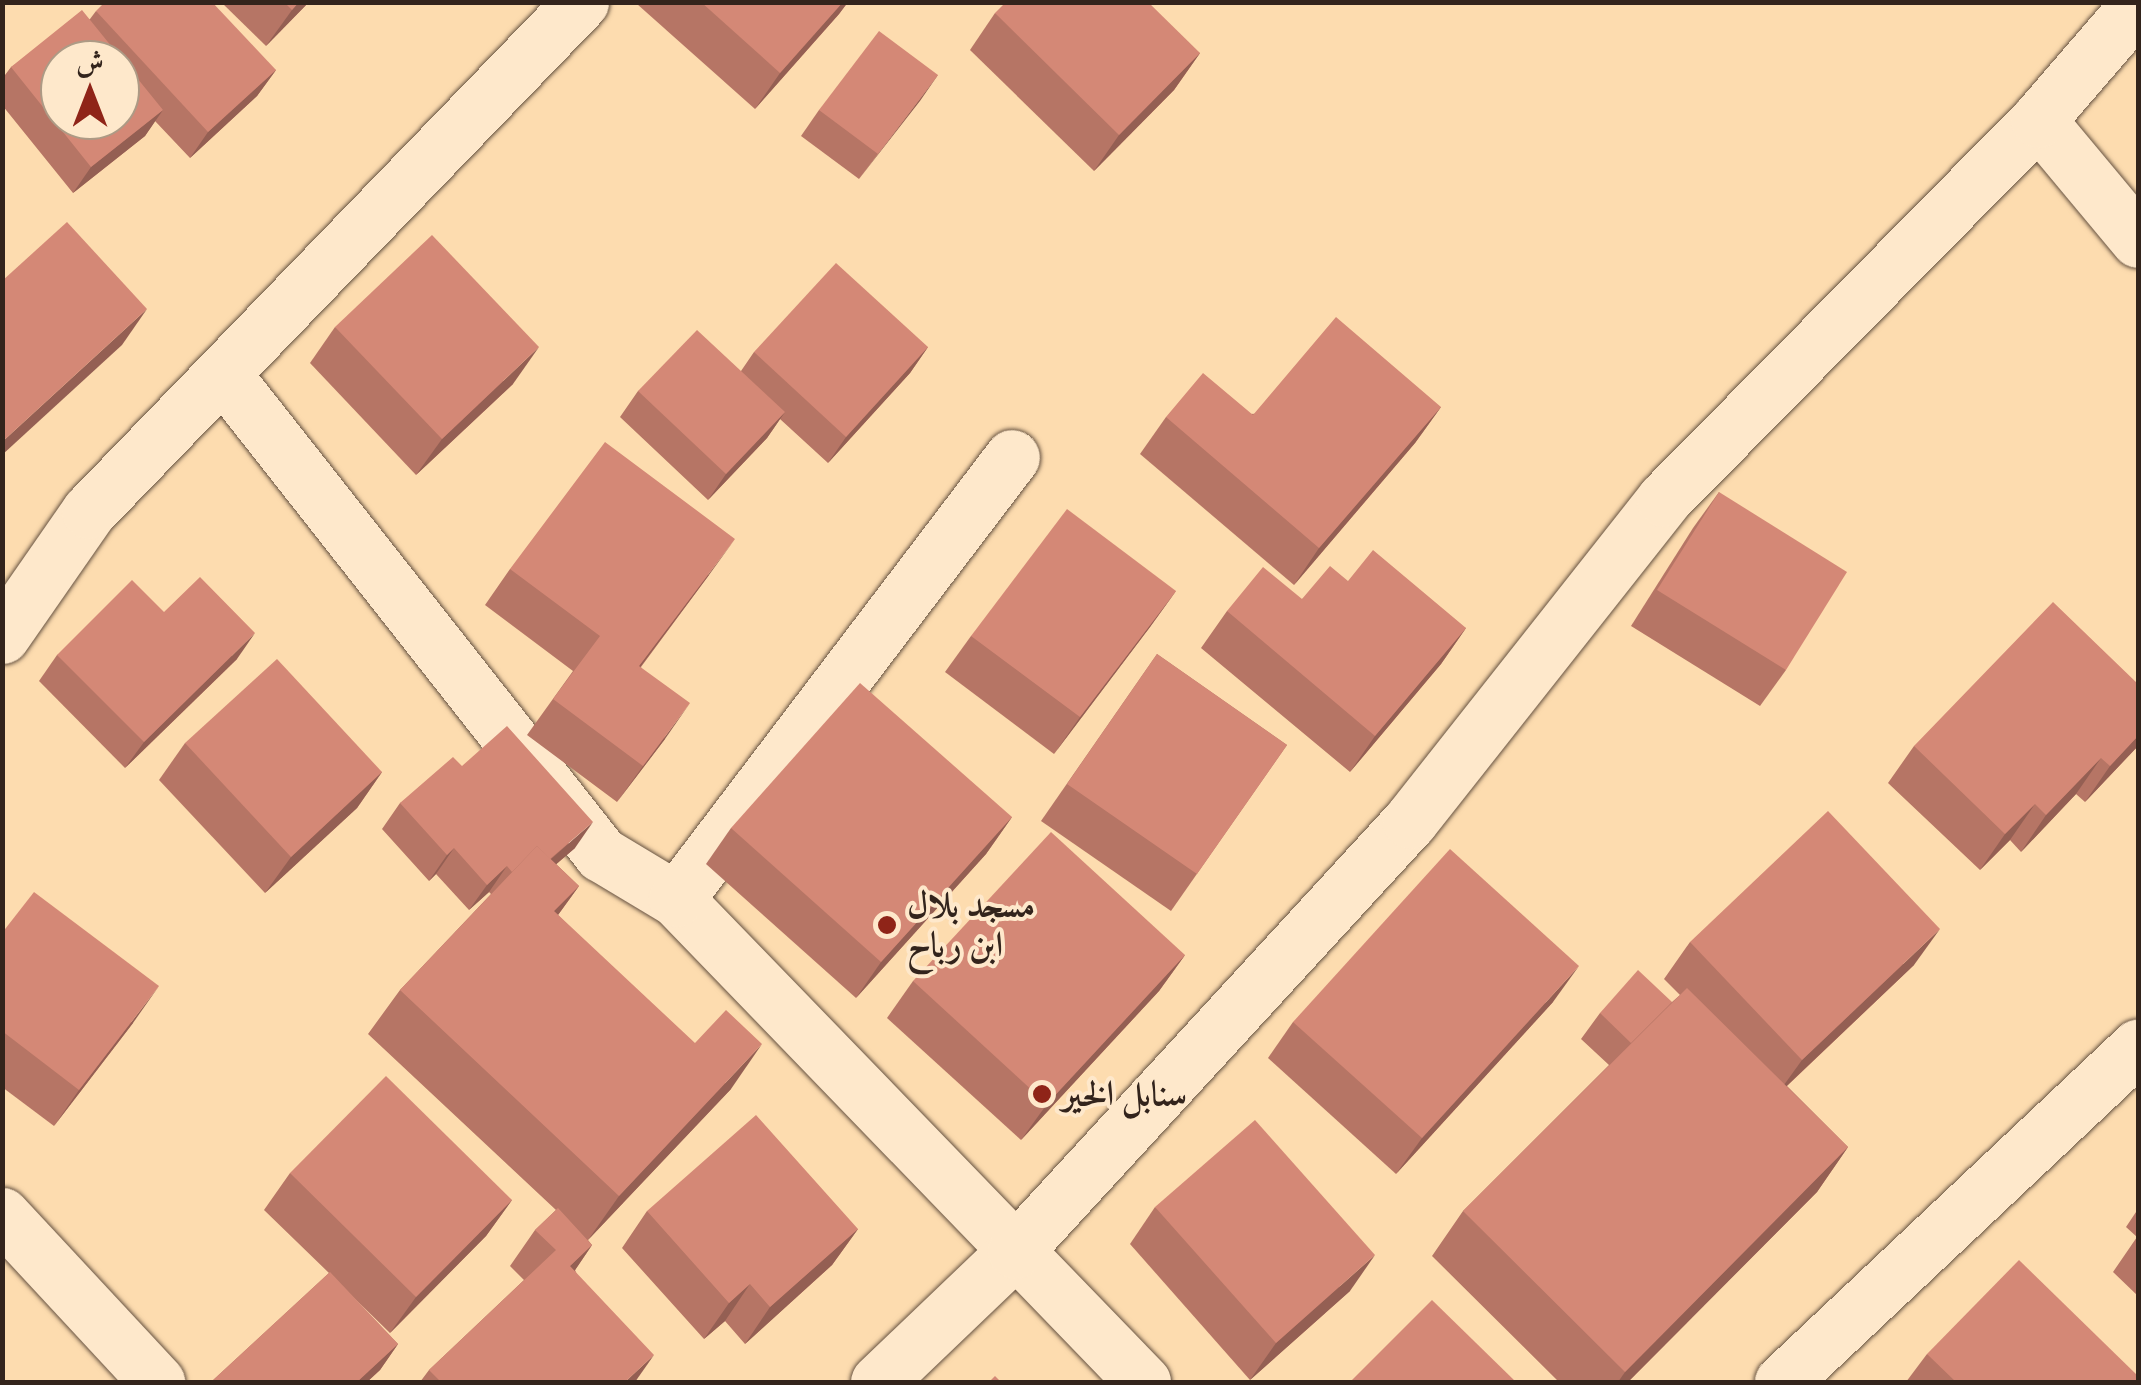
<!DOCTYPE html>
<meta charset="utf-8">
<style>
body{margin:0}
#map{position:relative;width:2141px;height:1385px;overflow:hidden;background:#fddcaf;font-family:"IM FELL French Canon",Amiri,serif}
div>[style]{position:absolute}
[style*='--x']{left:calc(var(--x)*1px);top:calc(var(--y)*1px);width:calc(var(--w)*1px);rotate:calc(var(--a)*1deg)}
.roads{filter:drop-shadow(0 0 2px #665241) drop-shadow(0 0 2px #665241)}
.minor>*{height:55px;margin:-27.5px;padding:0 27.5px;transform-origin:27.5px;border-radius:27.5px;background:#fee8cb}
.wall>*{inset:0;background:#b67565}
.shaded-wall>*{inset:0;background:#945f53}
.building>*{inset:0;background:#d48876}
.dots>*{width:28px;height:28px;translate:-50% -50%;box-sizing:border-box;border:5px solid #fee8cb;border-radius:50%}
span{translate:-50% -50%;white-space:nowrap;text-align:center;line-height:1.15;-webkit-text-stroke:8px #fee8cb;paint-order:stroke}
.poi-label{font-size:35px;color:#33241c;font-weight:700}
.left{translate:0 -50%;text-align:left}
.frame{position:absolute;inset:0;border:5px solid #33241c;pointer-events:none}
.north{position:absolute;left:40px;top:40px;width:100px;height:100px;box-sizing:border-box;background:#fee8cb;border:2px solid #ad9a85;border-radius:50%;rotate:0deg;font-size:28px;font-weight:700;line-height:40px;text-align:center;color:#33241c}
.north::after{content:'';display:block;margin:auto;width:35px;height:45px;background:#8f2418;clip-path:polygon(50% 0,100% 100%,50% 72%,0 100%)}
</style>
<div id="map">
<div class="roads">
<div class="minor">
<i style="--x:2038;--y:120;--w:156;--a:50.2"></i>
<i style="--x:224;--y:375;--w:610;--a:51.8"></i>
<i style="--x:601;--y:854;--w:87;--a:31"></i>
<i style="--x:676;--y:899;--w:672;--a:45.96"></i>
<i style="--x:2;--y:636;--w:152;--a:-55.2"></i>
<i style="--x:89;--y:511;--w:708;--a:-45.97"></i>
<i style="--x:676;--y:899;--w:555;--a:-52.76"></i>
<i style="--x:2;--y:1215;--w:228;--a:47.1"></i>
<i style="--x:878;--y:1382;--w:190;--a:-43.7"></i>
<i style="--x:1015;--y:1251;--w:584;--a:-47.43"></i>
<i style="--x:1410;--y:821;--w:410;--a:-51.7"></i>
<i style="--x:1664;--y:499;--w:532;--a:-45.38"></i>
<i style="--x:2038;--y:120;--w:153;--a:-49.2"></i>
<i style="--x:1782;--y:1382;--w:489;--a:-43.3"></i>
</div>
</div>
<div class="wall">
<i style="clip-path:polygon(221px 2px,309px 2px,266px 46px)"></i>
<i style="clip-path:polygon(638px 2px,848px 2px,839px 14px,755px 109px,637px 4px)"></i>
<i style="clip-path:polygon(96px 11px,276px 70px,257px 96px,190px 158px,155px 121px,145px 136px,73px 193px,2px 105px,2px 79px,11px 67px,90px 19px)"></i>
<i style="clip-path:polygon(995px 13px,1200px 53px,1174px 90px,1094px 171px,970px 50px)"></i>
<i style="clip-path:polygon(938px 75px,859px 179px,801px 136px,819px 110px)"></i>
<i style="clip-path:polygon(335px 327px,513px 384px,416px 475px,310px 363px)"></i>
<i style="clip-path:polygon(928px 347px,910px 373px,828px 463px,780px 419px,767px 438px,708px 500px,620px 417px,638px 391px,741px 371px,754px 352px)"></i>
<i style="clip-path:polygon(1441px 407px,1415px 443px,1294px 585px,1140px 454px,1166px 417px)"></i>
<i style="clip-path:polygon(1719px 492px,1786px 670px,1760px 706px,1631px 626px,1693px 528px)"></i>
<i style="clip-path:polygon(510px 569px,709px 575px,641px 667px,665px 739px,617px 802px,527px 735px,573px 671px,485px 605px)"></i>
<i style="clip-path:polygon(1348px 581px,1466px 628px,1441px 664px,1350px 772px,1201px 648px,1227px 611px,1302px 599px)"></i>
<i style="clip-path:polygon(1176px 591px,1150px 627px,1054px 754px,945px 672px,971px 636px)"></i>
<i style="clip-path:polygon(164px 612px,237px 659px,125px 768px,39px 681px,57px 655px)"></i>
<i style="clip-path:polygon(1157px 654px,1287px 745px,1171px 911px,1041px 821px)"></i>
<i style="clip-path:polygon(2138px 684px,2138px 746px,2085px 802px,2076px 794px,2021px 852px,2010px 840px,1980px 870px,1888px 783px,1914px 746px)"></i>
<i style="clip-path:polygon(185px 743px,382px 772px,357px 808px,265px 893px,159px 780px)"></i>
<i style="clip-path:polygon(462px 766px,575px 848px,556px 864px,579px 886px,558px 915px,731px 1089px,588px 1240px,592px 1245px,575px 1270px,625px 1382px,420px 1382px,429px 1370px,524px 1280px,510px 1266px,535px 1230px,556px 1210px,368px 1034px,400px 990px,491px 894px,489px 892px,469px 910px,436px 874px,429px 881px,382px 829px,400px 803px)"></i>
<i style="clip-path:polygon(1012px 817px,986px 854px,856px 998px,706px 864px,731px 828px)"></i>
<i style="clip-path:polygon(2px 933px,133px 1023px,54px 1126px,2px 1087px)"></i>
<i style="clip-path:polygon(1690px 942px,1914px 965px,1787px 1086px,1848px 1147px,1817px 1192px,1628px 1382px,1559px 1382px,1432px 1256px,1463px 1211px,1609px 1065px,1581px 1039px,1600px 1013px,1672px 1002px,1680px 995px,1664px 979px)"></i>
<i style="clip-path:polygon(1185px 955px,1159px 991px,1021px 1140px,887px 1018px,913px 981px)"></i>
<i style="clip-path:polygon(1553px 1002px,1396px 1174px,1268px 1058px,1293px 1022px)"></i>
<i style="clip-path:polygon(290px 1173px,512px 1200px,486px 1236px,390px 1333px,350px 1294px,398px 1344px,380px 1370px,367px 1382px,211px 1382px,329px 1273px,264px 1210px)"></i>
<i style="clip-path:polygon(1155px 1207px,1350px 1291px,1250px 1380px,1130px 1244px)"></i>
<i style="clip-path:polygon(2138px 1209px,2138px 1296px,2113px 1272px,2137px 1237px,2126px 1227px)"></i>
<i style="clip-path:polygon(647px 1211px,858px 1229px,832px 1265px,745px 1344px,725px 1321px,704px 1339px,622px 1248px)"></i>
<i style="clip-path:polygon(1927px 1354px,2138px 1382px,1906px 1382px)"></i>
</div>
<div class="shaded-wall">
<i style="clip-path:polygon(299px 2px,309px 2px,266px 46px,292px 10px)"></i>
<i style="clip-path:polygon(843px 2px,848px 2px,839px 14px,755px 109px,780px 73px)"></i>
<i style="clip-path:polygon(1200px 53px,1174px 90px,1094px 171px,1119px 135px)"></i>
<i style="clip-path:polygon(276px 70px,257px 96px,190px 158px,208px 132px)"></i>
<i style="clip-path:polygon(938px 75px,920px 101px,859px 179px,878px 154px)"></i>
<i style="clip-path:polygon(163px 110px,145px 136px,73px 193px,91px 167px)"></i>
<i style="clip-path:polygon(147px 309px,122px 345px,2px 455px,2px 442px)"></i>
<i style="clip-path:polygon(539px 347px,513px 384px,416px 475px,442px 439px)"></i>
<i style="clip-path:polygon(928px 347px,910px 373px,828px 463px,846px 437px)"></i>
<i style="clip-path:polygon(1441px 407px,1415px 443px,1294px 585px,1319px 548px)"></i>
<i style="clip-path:polygon(785px 412px,767px 438px,708px 500px,726px 474px)"></i>
<i style="clip-path:polygon(735px 539px,709px 575px,614px 702px,639px 666px)"></i>
<i style="clip-path:polygon(1176px 591px,1150px 627px,1054px 754px,1080px 717px)"></i>
<i style="clip-path:polygon(1466px 628px,1441px 664px,1350px 772px,1375px 736px)"></i>
<i style="clip-path:polygon(255px 633px,237px 659px,125px 768px,144px 742px)"></i>
<i style="clip-path:polygon(690px 703px,665px 739px,617px 802px,643px 766px)"></i>
<i style="clip-path:polygon(2138px 736px,2138px 746px,2085px 802px,2110px 766px)"></i>
<i style="clip-path:polygon(2101px 758px,2076px 794px,2021px 852px,2046px 815px)"></i>
<i style="clip-path:polygon(382px 772px,357px 808px,265px 893px,291px 857px)"></i>
<i style="clip-path:polygon(2035px 804px,2010px 840px,1980px 870px,2005px 834px)"></i>
<i style="clip-path:polygon(1012px 817px,986px 854px,856px 998px,881px 962px)"></i>
<i style="clip-path:polygon(593px 822px,575px 848px,515px 900px,534px 874px)"></i>
<i style="clip-path:polygon(454px 848px,436px 874px,429px 881px,447px 855px)"></i>
<i style="clip-path:polygon(507px 866px,489px 892px,469px 910px,487px 885px)"></i>
<i style="clip-path:polygon(579px 886px,547px 930px,554px 911px)"></i>
<i style="clip-path:polygon(1940px 929px,1914px 965px,1776px 1096px,1802px 1060px)"></i>
<i style="clip-path:polygon(1185px 955px,1159px 991px,1021px 1140px,1047px 1104px)"></i>
<i style="clip-path:polygon(1579px 966px,1553px 1002px,1396px 1174px,1422px 1138px)"></i>
<i style="clip-path:polygon(159px 986px,133px 1023px,54px 1126px,79px 1090px)"></i>
<i style="clip-path:polygon(762px 1044px,731px 1089px,588px 1240px,619px 1196px)"></i>
<i style="clip-path:polygon(1848px 1147px,1817px 1192px,1628px 1382px,1618px 1382px,1625px 1372px)"></i>
<i style="clip-path:polygon(512px 1200px,486px 1236px,390px 1333px,416px 1297px)"></i>
<i style="clip-path:polygon(858px 1229px,832px 1265px,745px 1344px,770px 1307px)"></i>
<i style="clip-path:polygon(592px 1245px,567px 1282px,570px 1266px)"></i>
<i style="clip-path:polygon(1375px 1255px,1350px 1291px,1250px 1380px,1276px 1343px)"></i>
<i style="clip-path:polygon(750px 1284px,725px 1321px,704px 1339px,729px 1303px)"></i>
<i style="clip-path:polygon(398px 1344px,380px 1370px,367px 1382px,357px 1382px)"></i>
<i style="clip-path:polygon(654px 1355px,635px 1382px,625px 1382px)"></i>
</div>
<div class="building">
<i style="clip-path:polygon(105px 2px,212px 2px,276px 70px,208px 132px,96px 11px)"></i>
<i style="clip-path:polygon(284px 2px,299px 2px,292px 10px)"></i>
<i style="clip-path:polygon(701px 2px,843px 2px,780px 73px)"></i>
<i style="clip-path:polygon(1006px 2px,1148px 2px,1200px 53px,1119px 135px,995px 13px)"></i>
<i style="clip-path:polygon(evenodd,82px 10px,163px 110px,91px 167px,11px 67px,82px 10px,60px 60px,120px 60px,120px 120px,60px 120px,60px 60px)"></i>
<i style="clip-path:polygon(879px 31px,938px 75px,878px 154px,819px 110px)"></i>
<i style="clip-path:polygon(67px 222px,147px 309px,2px 442px,2px 281px)"></i>
<i style="clip-path:polygon(432px 235px,539px 347px,442px 439px,335px 327px)"></i>
<i style="clip-path:polygon(836px 263px,928px 347px,846px 437px,754px 352px)"></i>
<i style="clip-path:polygon(1336px 317px,1441px 407px,1319px 548px,1166px 417px,1203px 373px,1253px 415px)"></i>
<i style="clip-path:polygon(697px 330px,785px 412px,726px 474px,638px 391px)"></i>
<i style="clip-path:polygon(605px 442px,735px 539px,639px 666px,690px 703px,643px 766px,553px 699px,600px 636px,510px 569px)"></i>
<i style="clip-path:polygon(1719px 492px,1847px 572px,1786px 670px,1657px 590px)"></i>
<i style="clip-path:polygon(1067px 509px,1176px 591px,1080px 717px,971px 636px)"></i>
<i style="clip-path:polygon(1373px 550px,1466px 628px,1375px 736px,1227px 611px,1263px 567px,1302px 599px,1330px 566px,1348px 581px)"></i>
<i style="clip-path:polygon(200px 577px,255px 633px,144px 742px,57px 655px,132px 580px,164px 612px)"></i>
<i style="clip-path:polygon(2053px 602px,2138px 684px,2138px 736px,2110px 766px,2101px 758px,2046px 815px,2035px 804px,2005px 834px,1914px 746px)"></i>
<i style="clip-path:polygon(1157px 654px,1287px 745px,1197px 874px,1067px 784px)"></i>
<i style="clip-path:polygon(277px 659px,382px 772px,291px 857px,185px 743px)"></i>
<i style="clip-path:polygon(860px 683px,1012px 817px,881px 962px,731px 828px)"></i>
<i style="clip-path:polygon(507px 726px,593px 822px,550px 859px,537px 846px,512px 872px,507px 866px,487px 885px,454px 848px,447px 855px,400px 803px,453px 757px,462px 766px)"></i>
<i style="clip-path:polygon(1828px 811px,1940px 929px,1802px 1060px,1690px 942px)"></i>
<i style="clip-path:polygon(1051px 832px,1185px 955px,1047px 1104px,913px 981px)"></i>
<i style="clip-path:polygon(537px 846px,579px 886px,554px 911px,695px 1043px,726px 1010px,762px 1044px,619px 1196px,400px 990px)"></i>
<i style="clip-path:polygon(1450px 849px,1579px 966px,1422px 1138px,1293px 1022px)"></i>
<i style="clip-path:polygon(34px 892px,159px 986px,79px 1090px,2px 1031px,2px 933px)"></i>
<i style="clip-path:polygon(1638px 970px,1672px 1002px,1631px 1043px,1600px 1013px)"></i>
<i style="clip-path:polygon(1687px 988px,1848px 1147px,1625px 1372px,1463px 1211px)"></i>
<i style="clip-path:polygon(386px 1076px,512px 1200px,416px 1297px,290px 1173px)"></i>
<i style="clip-path:polygon(756px 1115px,858px 1229px,770px 1307px,750px 1284px,729px 1303px,647px 1211px)"></i>
<i style="clip-path:polygon(1255px 1120px,1375px 1255px,1276px 1343px,1155px 1207px)"></i>
<i style="clip-path:polygon(558px 1208px,592px 1245px,570px 1266px,654px 1355px,625px 1382px,441px 1382px,429px 1370px,556px 1250px,535px 1230px)"></i>
<i style="clip-path:polygon(2019px 1260px,2138px 1376px,2138px 1382px,1956px 1382px,1927px 1354px)"></i>
<i style="clip-path:polygon(330px 1272px,398px 1344px,357px 1382px,211px 1382px)"></i>
<i style="clip-path:polygon(1432px 1300px,1516px 1382px,1350px 1382px)"></i>
<i style="clip-path:polygon(995px 1376px,1001px 1382px,989px 1382px)"></i>
</div>
<div class="dots">
<i style="left:887px;top:925px;background:#8f2418"></i>
<i style="left:1042px;top:1094px;background:#8f2418"></i>
</div>
<div class="poi-label">
<span class="left" style="left:907px;top:925px">مسجد بلال<br>ابن رباح</span>
<span class="left" style="left:1062px;top:1094px">سنابل الخير</span>
</div>
<div class="frame"></div>
<div class="north">ش</div>
</div>
